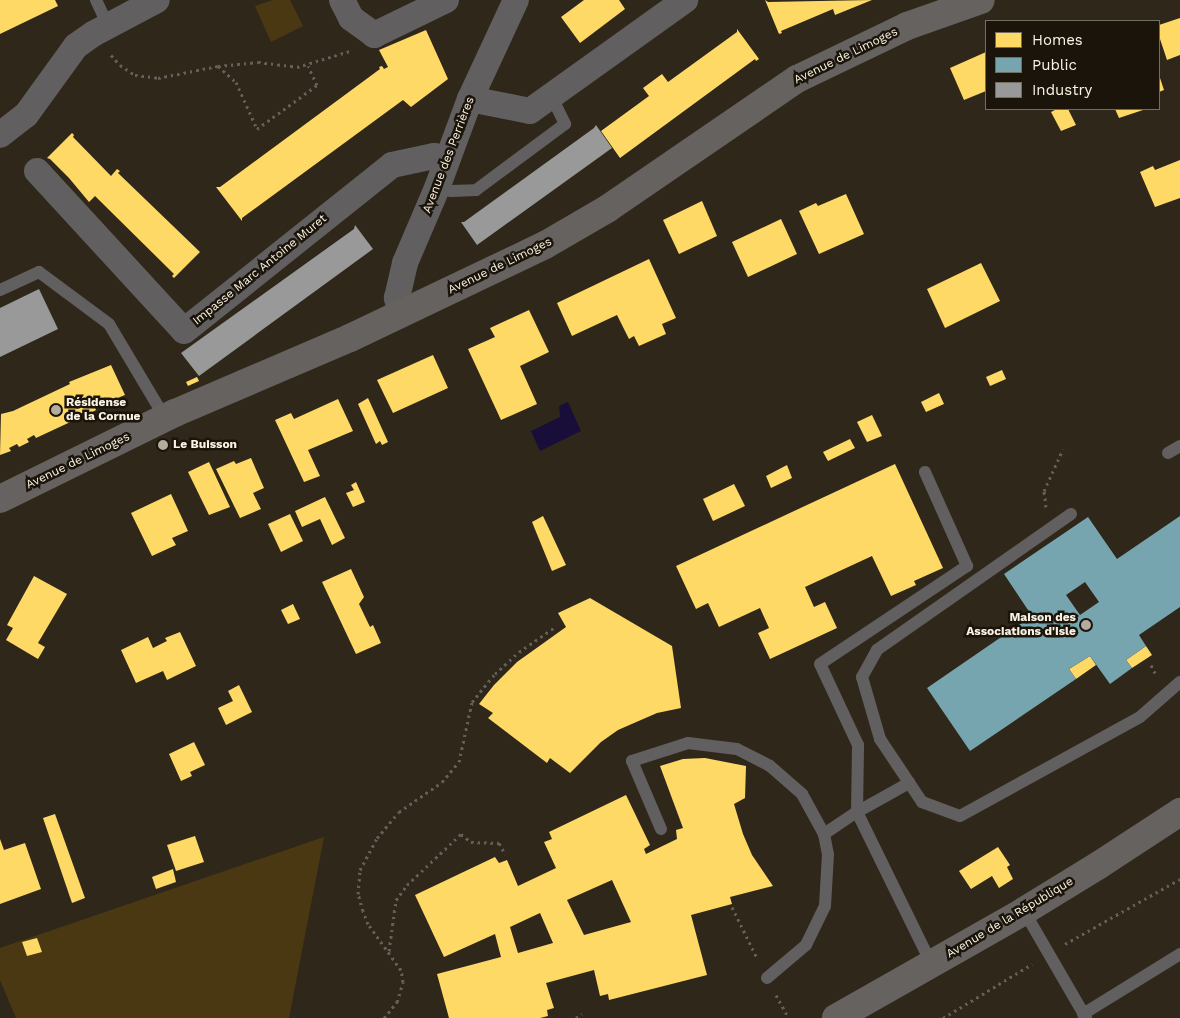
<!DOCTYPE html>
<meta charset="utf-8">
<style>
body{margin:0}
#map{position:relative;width:1180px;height:1018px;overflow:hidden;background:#2f281a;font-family:"Work Sans",sans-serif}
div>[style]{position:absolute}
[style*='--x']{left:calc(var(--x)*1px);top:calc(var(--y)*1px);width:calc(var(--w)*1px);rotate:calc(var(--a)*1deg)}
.green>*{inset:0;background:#4a3813}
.water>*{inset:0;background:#190e39}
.homes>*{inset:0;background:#ffd966}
.public>*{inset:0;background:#76a5af}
.industry>*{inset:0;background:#999}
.path>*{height:3px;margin-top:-1.5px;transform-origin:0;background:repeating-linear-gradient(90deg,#63605c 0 2.5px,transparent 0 6.5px)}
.service>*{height:12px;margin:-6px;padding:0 6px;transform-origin:6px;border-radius:6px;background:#625f60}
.minor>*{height:26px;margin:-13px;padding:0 13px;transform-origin:13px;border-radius:13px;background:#625f60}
.secondary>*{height:28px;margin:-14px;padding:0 14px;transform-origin:14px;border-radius:14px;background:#656260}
.dots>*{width:14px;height:14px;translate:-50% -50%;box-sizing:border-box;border:2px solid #1a140a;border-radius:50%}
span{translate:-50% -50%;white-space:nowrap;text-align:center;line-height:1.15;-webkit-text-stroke:5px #1a140a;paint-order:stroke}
.street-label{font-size:12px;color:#fbf3e4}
.poi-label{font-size:12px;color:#fbf3e4;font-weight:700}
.left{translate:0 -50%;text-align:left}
.right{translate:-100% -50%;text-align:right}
.legend{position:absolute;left:985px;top:20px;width:175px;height:90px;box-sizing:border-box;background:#1a140a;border:1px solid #746d61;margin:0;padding:6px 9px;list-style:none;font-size:15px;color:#fbf3e4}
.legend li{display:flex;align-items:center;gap:10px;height:25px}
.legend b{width:25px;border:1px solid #746d61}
</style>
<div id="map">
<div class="green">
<i style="clip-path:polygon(273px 0,290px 0,303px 26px,271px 42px,255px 6px)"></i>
<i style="clip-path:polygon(324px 837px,289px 1018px,16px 1018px,0 980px,0 948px)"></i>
</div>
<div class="water">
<i style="clip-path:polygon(568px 402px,581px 431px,540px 451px,531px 431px,560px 417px,559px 406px)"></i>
</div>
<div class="homes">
<i style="clip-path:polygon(0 0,55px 0,58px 6px,0 34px)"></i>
<i style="clip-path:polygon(584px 0,619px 0,625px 9px,580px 43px,561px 17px)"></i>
<i style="clip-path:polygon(765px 0,768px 2px,872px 0,835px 15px,833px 9px,781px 31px,782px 33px,779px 34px)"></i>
<i style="clip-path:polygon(1180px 18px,1180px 55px,1167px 60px,1159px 36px,1159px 25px)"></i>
<i style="clip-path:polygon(737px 29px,759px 59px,756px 61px,755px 59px,620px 158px,601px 131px,649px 96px,643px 88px,662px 74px,668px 82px,737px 32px)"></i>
<i style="clip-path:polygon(426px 30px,448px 79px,411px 107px,403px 100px,242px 218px,242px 221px,216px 187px,220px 187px,380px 69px,379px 67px,382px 66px,384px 69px,388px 67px,379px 50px)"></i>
<i style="clip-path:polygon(986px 52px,986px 91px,964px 100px,950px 68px)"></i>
<i style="clip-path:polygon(1159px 75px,1164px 90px,1159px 92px)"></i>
<i style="clip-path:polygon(1057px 109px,1068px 109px,1076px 125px,1061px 131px,1051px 112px)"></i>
<i style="clip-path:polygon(1115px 109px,1146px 109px,1119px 118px)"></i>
<i style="clip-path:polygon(72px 133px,74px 135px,73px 137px,111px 176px,117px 169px,120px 171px,118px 173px,200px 252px,174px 278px,172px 276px,174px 274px,95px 196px,89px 202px,69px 178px,50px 159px,47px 158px)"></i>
<i style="clip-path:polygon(1180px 160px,1180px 198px,1155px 207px,1140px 172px,1153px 166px,1155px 170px)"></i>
<i style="clip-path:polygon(846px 194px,864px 234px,819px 254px,799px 211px,816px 203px,818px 206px)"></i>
<i style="clip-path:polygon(702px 201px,717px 236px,679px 254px,663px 220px)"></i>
<i style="clip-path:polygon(781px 219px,797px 254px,748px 277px,732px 242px)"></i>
<i style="clip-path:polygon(649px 259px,676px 318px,662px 324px,666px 334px,639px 346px,634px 336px,629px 339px,617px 315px,572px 336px,557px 303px)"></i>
<i style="clip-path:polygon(981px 263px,1000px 301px,945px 328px,927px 289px)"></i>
<i style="clip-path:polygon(529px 310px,549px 352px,520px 366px,537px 404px,501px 420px,468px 349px,495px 337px,490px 328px)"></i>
<i style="clip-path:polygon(433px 355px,448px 388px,393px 413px,377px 380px)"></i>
<i style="clip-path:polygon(111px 365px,125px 395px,95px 407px,96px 410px,85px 416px,84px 412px,77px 415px,79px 418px,36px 438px,34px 435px,27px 439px,29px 442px,19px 447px,17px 444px,9px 448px,11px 451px,0 455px,1px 414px,13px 411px,70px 384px,69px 382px)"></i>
<i style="clip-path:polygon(1002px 370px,1006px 379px,990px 386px,986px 377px)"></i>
<i style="clip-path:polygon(197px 377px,199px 381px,188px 386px,186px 382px)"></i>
<i style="clip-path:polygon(939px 393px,944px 404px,926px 412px,921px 402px)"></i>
<i style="clip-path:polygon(368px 398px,388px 442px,382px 445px,380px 441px,376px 444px,358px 404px)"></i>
<i style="clip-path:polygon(338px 399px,353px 431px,308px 450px,320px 476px,304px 482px,275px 420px,291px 413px,294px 419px)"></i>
<i style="clip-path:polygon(872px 415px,882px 436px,867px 442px,857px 422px)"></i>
<i style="clip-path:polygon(850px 439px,855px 448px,828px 461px,823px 452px)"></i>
<i style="clip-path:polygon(251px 458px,264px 488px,253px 493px,261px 509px,240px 518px,216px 469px,234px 461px,236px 464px)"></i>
<i style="clip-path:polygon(209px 462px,230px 507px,209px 515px,188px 472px)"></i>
<i style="clip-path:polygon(895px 464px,943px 568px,914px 581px,916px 585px,891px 596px,872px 556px,805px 587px,814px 607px,825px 602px,837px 628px,770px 659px,758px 633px,769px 628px,760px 608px,719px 627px,708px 603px,696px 609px,676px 566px)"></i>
<i style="clip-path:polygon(787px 465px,792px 478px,771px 488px,766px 476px)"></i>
<i style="clip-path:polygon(356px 482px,365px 502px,353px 507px,346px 493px,354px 490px,351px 485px)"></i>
<i style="clip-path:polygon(734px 484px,745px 506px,713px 521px,703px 499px)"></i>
<i style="clip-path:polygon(171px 494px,188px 531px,172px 538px,176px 545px,152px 556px,131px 513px)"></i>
<i style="clip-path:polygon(325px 497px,345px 538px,332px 545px,320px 519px,302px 527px,295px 511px)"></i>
<i style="clip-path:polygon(290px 514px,303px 541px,281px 552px,268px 524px)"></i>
<i style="clip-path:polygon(543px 516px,566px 565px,552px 571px,532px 522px)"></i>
<i style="clip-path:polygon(351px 569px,364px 597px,359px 604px,370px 627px,373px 625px,381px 643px,356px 654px,322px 582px)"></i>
<i style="clip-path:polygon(34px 576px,67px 594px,38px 643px,45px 647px,38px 659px,6px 640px,13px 628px,7px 625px)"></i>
<i style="clip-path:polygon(590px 598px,672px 646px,681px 708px,657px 713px,618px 730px,601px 742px,570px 773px,550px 758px,547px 763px,488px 718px,493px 713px,479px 704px,494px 685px,517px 662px,566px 627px,558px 613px)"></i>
<i style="clip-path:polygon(293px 604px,300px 619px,288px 624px,281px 610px)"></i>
<i style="clip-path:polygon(180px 632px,196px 666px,167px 680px,163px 671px,136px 683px,121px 650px,148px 637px,153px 648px,167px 641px,165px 638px)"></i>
<i style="clip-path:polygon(1146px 646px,1152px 655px,1132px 668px,1126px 660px)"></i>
<i style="clip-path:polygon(1090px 656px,1096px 665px,1076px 679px,1069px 669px)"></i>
<i style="clip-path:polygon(239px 685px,252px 712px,226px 725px,218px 708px,233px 701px,228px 691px)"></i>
<i style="clip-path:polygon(194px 742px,205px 765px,190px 772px,192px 776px,181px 781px,169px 754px)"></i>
<i style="clip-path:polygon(evenodd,705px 758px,746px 766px,745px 798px,734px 804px,743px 834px,752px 855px,773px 886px,730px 897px,732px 904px,691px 915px,707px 975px,609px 1000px,608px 994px,600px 996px,594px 970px,546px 983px,554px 1008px,547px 1010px,548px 1016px,540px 1018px,449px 1018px,437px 974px,501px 957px,495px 934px,444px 957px,415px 895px,495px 857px,499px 863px,507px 860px,518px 886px,556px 868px,544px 842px,552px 839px,549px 832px,626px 795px,650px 845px,644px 849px,646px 854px,677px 839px,676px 830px,683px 828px,660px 766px,683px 759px,705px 758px,612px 880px,631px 922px,584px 935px,567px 900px,612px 880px,705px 758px,540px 913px,553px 943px,518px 953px,510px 927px,540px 913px)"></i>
<i style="clip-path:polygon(55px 814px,85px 898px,72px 903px,43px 818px)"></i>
<i style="clip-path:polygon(195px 836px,204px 862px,176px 871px,167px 845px)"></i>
<i style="clip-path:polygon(0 839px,4px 850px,25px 843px,41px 889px,0 904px)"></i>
<i style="clip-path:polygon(998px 847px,1010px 865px,1007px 867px,1013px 879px,999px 888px,992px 876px,971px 889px,959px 871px)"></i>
<i style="clip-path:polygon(173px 869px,176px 882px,156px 889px,152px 877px)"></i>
<i style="clip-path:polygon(37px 938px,42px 952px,27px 956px,22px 942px)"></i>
</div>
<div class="public">
<i style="clip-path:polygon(evenodd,1180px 516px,1180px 607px,1139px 635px,1146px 646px,1126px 660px,1132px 668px,1110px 684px,1090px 656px,1069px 669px,1076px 679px,970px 751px,927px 688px,1032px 616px,1004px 574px,1088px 517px,1117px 559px,1180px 516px,1085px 582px,1099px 602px,1080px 615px,1066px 595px,1085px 582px)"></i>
</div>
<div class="industry">
<i style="clip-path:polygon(596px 125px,612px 148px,477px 245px,461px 222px,464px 222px,482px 209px,594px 128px)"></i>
<i style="clip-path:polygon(355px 225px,373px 249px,199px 376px,181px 353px,354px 229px)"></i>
<i style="clip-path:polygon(39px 289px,58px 329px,0 357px,0 308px)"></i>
</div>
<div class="path">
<i style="--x:111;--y:55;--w:13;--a:48"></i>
<i style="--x:120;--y:65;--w:18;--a:34"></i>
<i style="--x:135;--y:75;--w:23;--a:7"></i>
<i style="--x:158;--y:78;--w:61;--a:-11.3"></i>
<i style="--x:218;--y:66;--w:40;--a:-5.7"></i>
<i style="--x:258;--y:62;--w:39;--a:7"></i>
<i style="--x:297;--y:67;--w:55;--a:-16.8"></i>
<i style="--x:218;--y:66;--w:24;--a:42"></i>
<i style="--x:236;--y:82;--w:51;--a:65.9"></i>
<i style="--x:257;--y:129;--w:74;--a:-36.3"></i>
<i style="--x:317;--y:85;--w:21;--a:-115"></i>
<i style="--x:1046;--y:507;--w:16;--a:-97"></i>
<i style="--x:1044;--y:491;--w:46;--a:-65.7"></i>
<i style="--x:1151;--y:665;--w:11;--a:63"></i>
<i style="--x:732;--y:907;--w:57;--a:63.9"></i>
<i style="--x:1065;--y:944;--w:132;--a:-29.5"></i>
<i style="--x:389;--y:951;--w:51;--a:-82.2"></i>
<i style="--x:396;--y:900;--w:19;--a:-54"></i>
<i style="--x:407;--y:885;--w:74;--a:-43.4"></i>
<i style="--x:461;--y:834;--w:13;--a:39"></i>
<i style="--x:471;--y:842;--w:28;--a:2"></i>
<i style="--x:499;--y:843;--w:13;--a:61"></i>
<i style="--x:776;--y:995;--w:23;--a:61"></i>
<i style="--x:384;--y:1018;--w:21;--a:-51"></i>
<i style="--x:397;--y:1002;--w:21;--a:-73"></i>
<i style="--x:403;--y:982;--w:12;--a:-99"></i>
<i style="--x:401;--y:970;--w:57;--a:-125.7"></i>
<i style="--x:368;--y:924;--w:14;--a:-111"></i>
<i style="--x:363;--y:911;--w:18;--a:-106"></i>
<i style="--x:358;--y:894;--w:24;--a:-85"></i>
<i style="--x:360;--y:870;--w:36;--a:-62"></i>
<i style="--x:377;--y:838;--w:34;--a:-50"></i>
<i style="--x:399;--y:812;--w:52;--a:-34.9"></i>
<i style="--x:442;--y:782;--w:26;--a:-50"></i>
<i style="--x:459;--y:762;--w:61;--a:-77.8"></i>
<i style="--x:472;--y:702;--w:36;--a:-51"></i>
<i style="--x:495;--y:674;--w:33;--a:-43"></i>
<i style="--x:519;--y:652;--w:44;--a:-34.8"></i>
<i style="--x:576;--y:1018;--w:7;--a:-34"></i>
<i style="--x:943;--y:1018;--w:104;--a:-31.2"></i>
</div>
<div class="service">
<i style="--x:96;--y:0;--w:29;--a:65"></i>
<i style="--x:437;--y:188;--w:14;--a:12"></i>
<i style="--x:451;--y:191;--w:25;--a:-2"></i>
<i style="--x:476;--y:190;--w:111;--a:-36.6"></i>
<i style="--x:565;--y:124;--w:32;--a:-116"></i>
<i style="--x:0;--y:290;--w:43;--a:-24.8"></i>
<i style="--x:39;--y:272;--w:87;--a:36.6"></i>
<i style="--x:109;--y:324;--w:109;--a:59.2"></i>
<i style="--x:1168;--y:453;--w:14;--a:-30"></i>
<i style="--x:1071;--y:514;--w:237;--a:145"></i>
<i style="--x:877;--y:650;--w:31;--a:119"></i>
<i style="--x:862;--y:677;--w:65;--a:73.8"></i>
<i style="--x:880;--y:739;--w:76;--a:56.3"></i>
<i style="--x:922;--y:802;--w:40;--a:20.2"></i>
<i style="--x:960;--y:816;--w:205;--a:-28.8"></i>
<i style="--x:1140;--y:717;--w:53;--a:-41.2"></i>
<i style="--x:857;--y:812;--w:67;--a:-89.1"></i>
<i style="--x:858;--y:745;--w:89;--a:-115.1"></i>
<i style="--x:820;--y:664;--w:177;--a:-33.7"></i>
<i style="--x:967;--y:566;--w:103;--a:-114.1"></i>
<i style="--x:857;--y:812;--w:60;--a:-29.1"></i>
<i style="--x:661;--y:829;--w:74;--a:-113.1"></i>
<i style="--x:632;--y:761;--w:59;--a:-17.8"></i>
<i style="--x:688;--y:743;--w:49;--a:7"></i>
<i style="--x:737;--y:749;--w:37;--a:27"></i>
<i style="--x:770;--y:766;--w:43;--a:41.2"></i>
<i style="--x:802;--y:794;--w:46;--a:61.2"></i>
<i style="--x:824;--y:834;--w:20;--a:79"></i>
<i style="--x:828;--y:854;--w:52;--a:93.3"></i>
<i style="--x:825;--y:906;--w:43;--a:116"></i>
<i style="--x:806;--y:945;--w:51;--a:139.8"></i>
<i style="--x:824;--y:834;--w:40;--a:-34"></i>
<i style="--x:857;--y:812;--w:170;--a:63.9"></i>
<i style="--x:1024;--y:911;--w:124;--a:59.9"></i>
<i style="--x:1083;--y:1014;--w:114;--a:-31.7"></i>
</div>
<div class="minor">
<i style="--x:342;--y:0;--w:20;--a:63"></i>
<i style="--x:351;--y:18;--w:29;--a:36"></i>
<i style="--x:374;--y:35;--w:80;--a:-25.9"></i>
<i style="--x:470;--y:99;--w:61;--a:11.3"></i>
<i style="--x:530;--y:111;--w:191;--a:-35.6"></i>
<i style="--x:0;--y:135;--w:33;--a:-38"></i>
<i style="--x:26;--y:115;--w:85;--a:-54.1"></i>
<i style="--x:76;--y:46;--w:21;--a:-35"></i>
<i style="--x:93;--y:34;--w:72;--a:-28"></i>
<i style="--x:37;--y:171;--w:217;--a:47.4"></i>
<i style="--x:184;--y:331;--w:266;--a:-38.6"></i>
<i style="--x:392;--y:165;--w:43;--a:-12.1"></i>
<i style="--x:434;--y:156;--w:14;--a:8"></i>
<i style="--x:401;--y:313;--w:16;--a:-105"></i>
<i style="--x:397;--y:298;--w:36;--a:-77"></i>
<i style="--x:405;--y:263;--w:82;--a:-66.9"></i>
<i style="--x:437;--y:188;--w:95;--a:-69.7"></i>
<i style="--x:470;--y:99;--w:109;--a:-65.1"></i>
</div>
<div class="secondary">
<i style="--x:0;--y:499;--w:195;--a:-26.2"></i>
<i style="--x:175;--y:413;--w:190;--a:-23.2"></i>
<i style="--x:350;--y:338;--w:216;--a:-25.5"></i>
<i style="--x:545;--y:245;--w:72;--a:-30.1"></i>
<i style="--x:607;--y:209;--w:230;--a:-34.4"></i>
<i style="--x:797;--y:79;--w:122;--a:-25.7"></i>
<i style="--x:907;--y:26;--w:78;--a:-19.4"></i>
<i style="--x:836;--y:1018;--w:216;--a:-29.6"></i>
<i style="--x:1024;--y:911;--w:88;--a:-31.5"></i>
<i style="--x:1099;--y:865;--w:97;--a:-33.2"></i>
</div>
<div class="dots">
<i style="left:56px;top:410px;background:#b4ac9d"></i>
<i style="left:163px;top:445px;background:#b4ac9d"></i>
<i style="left:1086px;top:625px;background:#b4ac9d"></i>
</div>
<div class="street-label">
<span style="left:846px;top:56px;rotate:-26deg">Avenue de Limoges</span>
<span style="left:449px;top:155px;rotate:-69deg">Avenue des Perrières</span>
<span style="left:500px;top:266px;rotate:-26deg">Avenue de Limoges</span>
<span style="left:260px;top:270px;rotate:-39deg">Impasse Marc Antoine Muret</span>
<span style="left:78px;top:461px;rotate:-26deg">Avenue de Limoges</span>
<span style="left:1010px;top:918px;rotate:-31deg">Avenue de la République</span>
</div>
<div class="poi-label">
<span class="left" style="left:66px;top:410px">Résidense<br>de la Cornue</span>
<span class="left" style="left:173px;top:445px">Le Buisson</span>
<span class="right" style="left:1076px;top:625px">Maison des<br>Associations d'Isle</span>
</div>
<ul class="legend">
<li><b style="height:14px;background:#ffd966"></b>Homes</li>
<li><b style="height:14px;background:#76a5af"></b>Public</li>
<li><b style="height:14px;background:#999"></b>Industry</li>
</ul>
</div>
